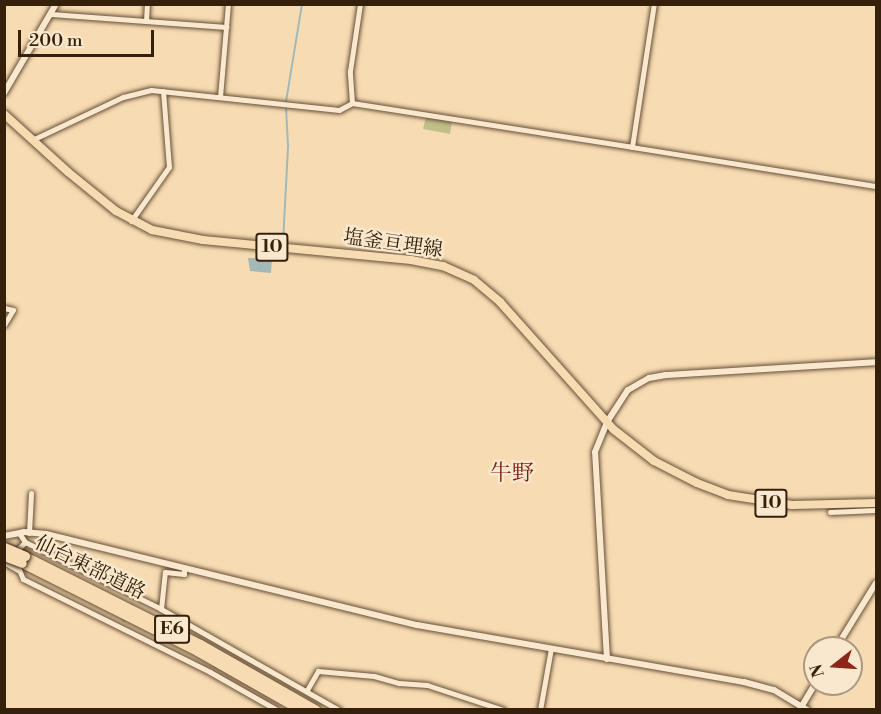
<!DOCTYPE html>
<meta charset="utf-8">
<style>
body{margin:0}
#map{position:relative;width:881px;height:714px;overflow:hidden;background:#f7dcb3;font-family:"Libre Bodoni","Noto Serif JP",serif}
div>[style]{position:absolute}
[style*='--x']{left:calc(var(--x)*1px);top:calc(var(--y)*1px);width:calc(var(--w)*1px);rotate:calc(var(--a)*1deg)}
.green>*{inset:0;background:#c2bf89}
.water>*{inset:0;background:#a2b9b8}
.stream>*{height:1.5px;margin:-0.75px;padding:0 0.75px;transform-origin:0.75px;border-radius:0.75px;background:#a2b9b8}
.minor-tunnel>*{height:5px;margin-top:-2.5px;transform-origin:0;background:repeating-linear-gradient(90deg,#d0b692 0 5px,transparent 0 7.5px)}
.roads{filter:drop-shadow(0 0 2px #664f36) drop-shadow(0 0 2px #664f36)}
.minor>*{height:5px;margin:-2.5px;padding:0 2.5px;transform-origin:2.5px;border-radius:2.5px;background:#fae8ce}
.tertiary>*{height:6px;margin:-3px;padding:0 3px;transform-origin:3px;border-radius:3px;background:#fae8ce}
.primary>*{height:8px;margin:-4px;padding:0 4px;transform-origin:4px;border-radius:4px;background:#f7dcb3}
.motorway>*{height:9px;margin:-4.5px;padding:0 4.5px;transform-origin:4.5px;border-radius:4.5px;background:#f7dcb3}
.bridges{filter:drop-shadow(0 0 2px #35200c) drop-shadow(0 0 2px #35200c)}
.motorway-bridge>*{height:9px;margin:-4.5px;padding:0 4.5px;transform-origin:4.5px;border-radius:4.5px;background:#f7dcb3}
span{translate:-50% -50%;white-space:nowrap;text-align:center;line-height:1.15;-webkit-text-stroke:4.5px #fae8ce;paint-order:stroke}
.shield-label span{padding:2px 4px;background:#fae8ce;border:2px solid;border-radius:4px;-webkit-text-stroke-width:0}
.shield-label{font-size:18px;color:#35200c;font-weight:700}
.street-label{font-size:20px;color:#35200c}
.quarter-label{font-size:22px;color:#7a1f14}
.frame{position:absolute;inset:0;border:6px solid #35200c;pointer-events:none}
.north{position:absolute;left:803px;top:636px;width:60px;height:60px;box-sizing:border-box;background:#fae8ce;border:2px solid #ab9880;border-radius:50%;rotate:253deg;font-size:16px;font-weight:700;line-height:24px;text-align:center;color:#35200c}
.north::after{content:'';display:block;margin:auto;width:21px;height:27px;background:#8f2418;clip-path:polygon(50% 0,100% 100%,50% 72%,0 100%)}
.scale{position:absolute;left:18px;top:30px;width:136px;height:27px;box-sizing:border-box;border:3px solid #35200c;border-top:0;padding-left:8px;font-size:18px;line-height:21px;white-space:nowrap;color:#35200c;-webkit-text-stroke:4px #fae8ce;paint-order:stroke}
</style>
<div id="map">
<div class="green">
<i style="clip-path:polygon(426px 117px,452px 121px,450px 134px,423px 129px)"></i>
</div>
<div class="water">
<i style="clip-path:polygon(248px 258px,272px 259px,271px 273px,250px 271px)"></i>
</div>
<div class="stream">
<i style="--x:286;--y:102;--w:99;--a:-80.7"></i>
<i style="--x:283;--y:243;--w:97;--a:-87"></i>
<i style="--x:288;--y:146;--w:39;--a:-93"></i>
</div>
<div class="minor-tunnel">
<i style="--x:123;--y:621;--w:21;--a:-61"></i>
<i style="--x:215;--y:668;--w:19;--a:-62"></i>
</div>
<div class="roads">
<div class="minor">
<i style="--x:51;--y:14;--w:176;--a:4.2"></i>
<i style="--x:146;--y:21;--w:17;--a:-87"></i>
<i style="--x:220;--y:97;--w:93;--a:-85.1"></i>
<i style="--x:352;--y:103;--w:32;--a:-94"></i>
<i style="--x:350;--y:71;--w:68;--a:-81.5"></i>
<i style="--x:32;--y:140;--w:101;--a:-25.3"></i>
<i style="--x:123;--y:97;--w:29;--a:-14"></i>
<i style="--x:151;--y:90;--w:189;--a:6.1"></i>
<i style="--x:339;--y:110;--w:15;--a:-28"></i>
<i style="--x:352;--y:103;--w:283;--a:8.9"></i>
<i style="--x:632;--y:147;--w:145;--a:-81.3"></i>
<i style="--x:632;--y:147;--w:247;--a:9.1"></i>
<i style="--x:131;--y:221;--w:66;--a:-54.9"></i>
<i style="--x:169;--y:167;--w:76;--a:-94.5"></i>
<i style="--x:4;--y:308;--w:9;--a:13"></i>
<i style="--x:13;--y:310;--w:17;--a:121"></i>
<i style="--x:830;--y:512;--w:46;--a:-2.5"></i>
<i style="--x:19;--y:533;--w:11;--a:56"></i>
<i style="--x:25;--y:542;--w:152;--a:26.2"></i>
<i style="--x:161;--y:609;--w:205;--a:29.6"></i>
<i style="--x:29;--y:533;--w:40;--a:-87.1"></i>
<i style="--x:25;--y:542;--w:8;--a:135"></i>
<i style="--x:19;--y:548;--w:17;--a:97"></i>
<i style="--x:17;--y:565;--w:15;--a:67"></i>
<i style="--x:23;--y:579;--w:209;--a:26.4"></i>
<i style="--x:210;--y:672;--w:77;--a:29.6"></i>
<i style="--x:4;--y:562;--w:16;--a:30"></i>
<i style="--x:161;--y:609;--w:37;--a:-84"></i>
<i style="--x:165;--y:572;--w:19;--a:6"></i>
<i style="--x:184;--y:574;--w:6;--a:-90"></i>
<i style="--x:307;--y:690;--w:22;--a:-60"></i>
<i style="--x:318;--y:671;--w:56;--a:5.1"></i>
<i style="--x:374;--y:676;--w:26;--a:16"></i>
<i style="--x:399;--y:683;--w:28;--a:4"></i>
<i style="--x:427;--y:685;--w:80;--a:18.2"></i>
<i style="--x:540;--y:710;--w:63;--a:-79.9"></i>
</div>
<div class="tertiary">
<i style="--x:4;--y:93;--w:103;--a:-59.7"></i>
<i style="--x:4;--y:536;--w:20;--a:-11"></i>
<i style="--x:24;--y:532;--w:22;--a:5"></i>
<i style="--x:46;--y:534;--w:382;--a:13.8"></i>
<i style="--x:417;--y:625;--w:332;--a:9.9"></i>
<i style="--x:744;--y:682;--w:31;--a:15"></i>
<i style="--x:774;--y:690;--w:39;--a:31"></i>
<i style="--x:836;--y:648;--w:76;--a:-58.4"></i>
<i style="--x:607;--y:659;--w:207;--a:-93.3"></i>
<i style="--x:595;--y:452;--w:32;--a:-68"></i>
<i style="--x:607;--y:422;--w:38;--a:-57"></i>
<i style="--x:628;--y:390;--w:24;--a:-30"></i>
<i style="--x:649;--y:378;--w:17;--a:-10"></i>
<i style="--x:666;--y:375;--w:210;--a:-3.5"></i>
<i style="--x:800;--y:709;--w:29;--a:-59"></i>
</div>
<div class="primary">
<i style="--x:4;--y:114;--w:86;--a:42.2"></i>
<i style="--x:68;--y:172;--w:62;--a:39.1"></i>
<i style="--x:116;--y:211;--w:41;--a:27.8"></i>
<i style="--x:152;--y:230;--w:52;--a:11.1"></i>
<i style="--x:203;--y:240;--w:209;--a:5.5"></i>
<i style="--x:411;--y:260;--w:33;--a:11"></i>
<i style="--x:443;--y:266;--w:34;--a:24"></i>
<i style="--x:474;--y:280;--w:34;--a:40"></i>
<i style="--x:500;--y:302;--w:170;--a:48.3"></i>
<i style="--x:613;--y:429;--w:52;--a:38"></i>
<i style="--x:654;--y:461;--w:48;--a:27.1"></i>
<i style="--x:697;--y:483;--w:33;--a:21"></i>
<i style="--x:728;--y:495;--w:65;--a:8.9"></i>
<i style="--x:792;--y:505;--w:84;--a:-1.4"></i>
</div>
<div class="motorway">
<i style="--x:25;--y:556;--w:196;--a:26.7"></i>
<i style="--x:200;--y:644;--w:133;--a:29.6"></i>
<i style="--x:22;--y:563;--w:196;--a:26.7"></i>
<i style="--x:197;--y:651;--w:120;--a:29.6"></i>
</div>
</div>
<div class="bridges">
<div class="motorway-bridge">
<i style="--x:4;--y:547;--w:23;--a:23"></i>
<i style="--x:4;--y:556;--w:19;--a:21"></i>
</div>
</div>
<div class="shield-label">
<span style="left:272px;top:247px">10</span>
<span style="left:771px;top:503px">10</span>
<span style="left:172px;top:629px">E6</span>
</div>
<div class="street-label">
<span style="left:393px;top:244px;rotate:8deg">塩釜亘理線</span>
<span style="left:90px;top:568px;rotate:26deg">仙台東部道路</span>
</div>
<div class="quarter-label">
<span style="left:512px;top:474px">牛野</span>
</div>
<div class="frame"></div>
<div class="north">N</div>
<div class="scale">200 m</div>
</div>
